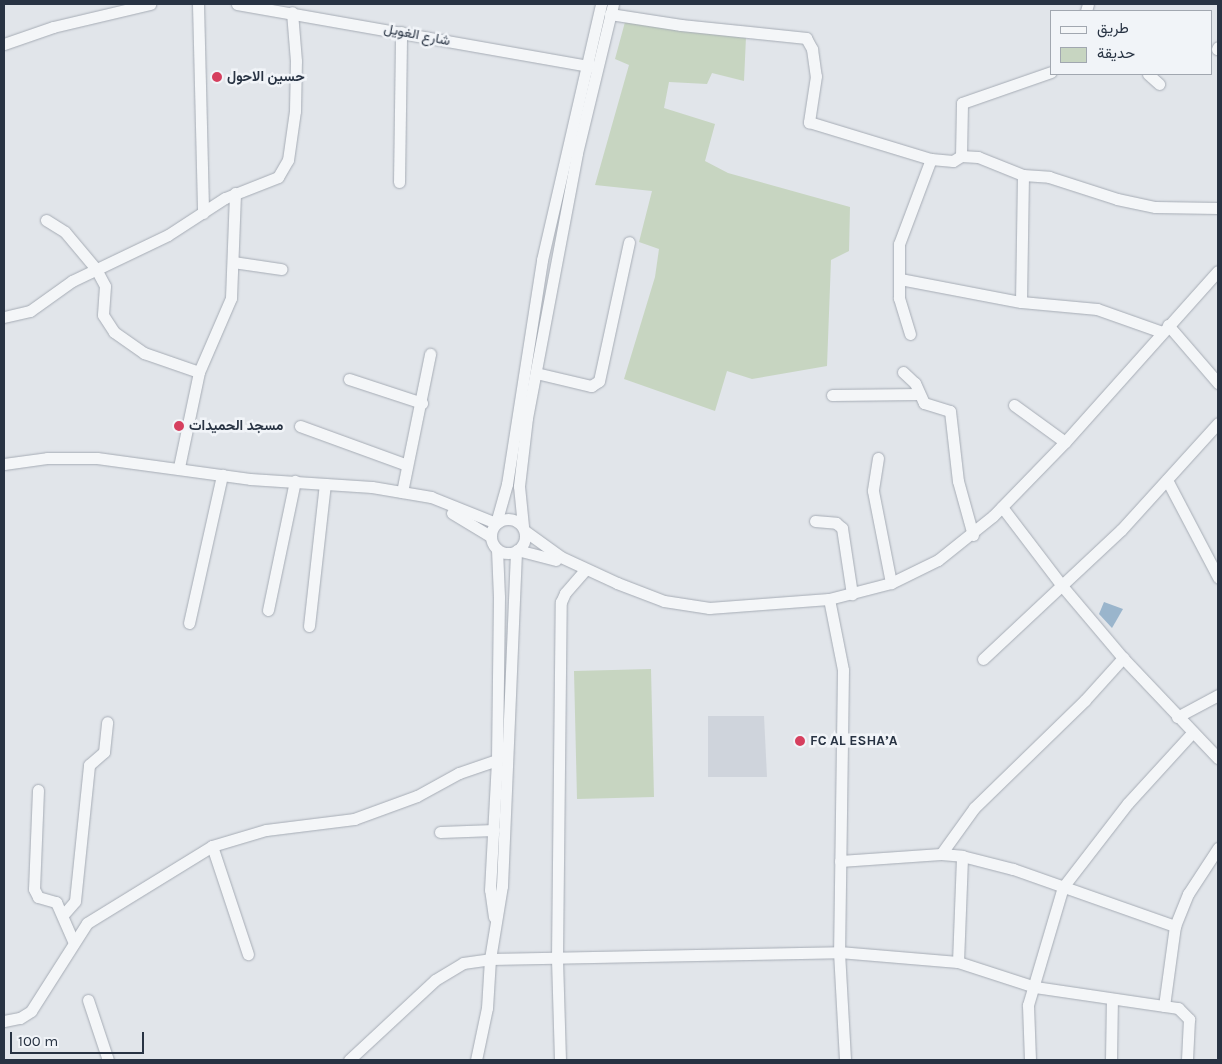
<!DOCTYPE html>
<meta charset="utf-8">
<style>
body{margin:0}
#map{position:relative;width:1222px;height:1064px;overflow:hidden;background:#e1e5ea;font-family:Karla,Vazirmatn,sans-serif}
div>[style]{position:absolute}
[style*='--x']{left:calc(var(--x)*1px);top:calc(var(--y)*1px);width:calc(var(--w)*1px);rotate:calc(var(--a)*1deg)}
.built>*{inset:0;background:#cfd4dc}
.green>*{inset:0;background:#c7d5c1}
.water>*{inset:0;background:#9ab5cc}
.roads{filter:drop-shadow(0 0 1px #a6acb5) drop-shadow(0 0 1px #a6acb5)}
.minor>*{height:11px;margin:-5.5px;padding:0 5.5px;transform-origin:5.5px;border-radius:5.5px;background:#f4f6f8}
.minor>.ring{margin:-5.5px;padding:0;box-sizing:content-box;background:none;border:11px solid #f4f6f8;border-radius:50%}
.dots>*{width:14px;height:14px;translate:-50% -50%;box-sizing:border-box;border:2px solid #f1f4f8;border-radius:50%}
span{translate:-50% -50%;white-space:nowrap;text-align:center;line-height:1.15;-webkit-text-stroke:5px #f1f4f8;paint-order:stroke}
.street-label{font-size:14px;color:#283343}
.poi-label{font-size:14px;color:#283343;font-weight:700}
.left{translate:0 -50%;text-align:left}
.frame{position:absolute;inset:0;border:5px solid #283343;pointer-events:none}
.legend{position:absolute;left:1050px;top:10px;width:162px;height:65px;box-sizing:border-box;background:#f1f4f8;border:1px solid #a1a7b0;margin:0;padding:6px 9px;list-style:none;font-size:15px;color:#283343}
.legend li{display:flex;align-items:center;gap:10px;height:25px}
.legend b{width:25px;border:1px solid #a1a7b0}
.scale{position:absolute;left:10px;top:1032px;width:134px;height:22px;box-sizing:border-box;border:2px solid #283343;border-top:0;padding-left:6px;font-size:15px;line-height:18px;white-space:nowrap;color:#283343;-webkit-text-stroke:4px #f1f4f8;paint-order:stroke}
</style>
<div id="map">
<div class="built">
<i style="clip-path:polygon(708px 716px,764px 716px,767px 777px,708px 777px)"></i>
</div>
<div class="green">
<i style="clip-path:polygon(625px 22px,746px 37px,744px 81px,712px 73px,707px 84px,669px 82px,664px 108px,715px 124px,705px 161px,728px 173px,850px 207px,849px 251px,831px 260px,827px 366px,752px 379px,727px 371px,715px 411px,624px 379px,655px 277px,659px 249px,639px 242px,652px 191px,595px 185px,629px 65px,615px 59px)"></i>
<i style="clip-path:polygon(651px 669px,654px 797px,577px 799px,574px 671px)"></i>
</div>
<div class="water">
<i style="clip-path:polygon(1104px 602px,1123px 609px,1112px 628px,1099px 614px)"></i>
</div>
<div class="roads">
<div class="minor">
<i style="--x:198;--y:4;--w:209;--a:88.6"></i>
<i style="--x:237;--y:4;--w:362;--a:10"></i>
<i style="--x:1086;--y:11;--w:7;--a:-74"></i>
<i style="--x:610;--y:14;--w:72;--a:8.8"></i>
<i style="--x:681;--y:25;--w:126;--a:5.9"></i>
<i style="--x:806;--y:38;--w:13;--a:61"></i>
<i style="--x:812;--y:49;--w:27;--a:82"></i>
<i style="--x:816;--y:76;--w:47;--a:98.7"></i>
<i style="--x:809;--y:122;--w:127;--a:16.9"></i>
<i style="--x:4;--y:44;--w:52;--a:-19.1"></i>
<i style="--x:53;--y:27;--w:100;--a:-13.3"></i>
<i style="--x:1217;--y:49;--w:2;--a:-63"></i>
<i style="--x:1148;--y:74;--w:15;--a:42"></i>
<i style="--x:961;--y:156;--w:53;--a:-88.9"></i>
<i style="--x:962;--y:103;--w:94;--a:-19.2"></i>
<i style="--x:399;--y:182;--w:150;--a:-89.2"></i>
<i style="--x:46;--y:220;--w:22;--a:32"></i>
<i style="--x:65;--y:232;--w:48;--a:50"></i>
<i style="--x:96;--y:269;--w:19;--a:62"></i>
<i style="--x:105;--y:286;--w:29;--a:94"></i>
<i style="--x:103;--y:315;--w:20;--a:57"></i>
<i style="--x:114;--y:332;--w:37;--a:35"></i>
<i style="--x:144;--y:353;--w:58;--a:19.1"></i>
<i style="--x:233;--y:262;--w:49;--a:8.3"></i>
<i style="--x:900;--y:279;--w:123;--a:10.8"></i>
<i style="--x:4;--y:317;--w:27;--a:-13"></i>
<i style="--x:30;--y:311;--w:52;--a:-35.5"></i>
<i style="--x:72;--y:281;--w:106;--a:-25.6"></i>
<i style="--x:168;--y:235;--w:68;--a:-33"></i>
<i style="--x:225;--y:198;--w:57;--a:-21.6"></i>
<i style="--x:278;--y:177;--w:20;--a:-60"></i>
<i style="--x:288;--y:160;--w:49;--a:-81.9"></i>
<i style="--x:295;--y:111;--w:50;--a:-88.9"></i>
<i style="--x:296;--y:61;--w:49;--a:-94.7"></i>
<i style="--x:1168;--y:325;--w:77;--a:49.2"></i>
<i style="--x:1162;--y:332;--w:69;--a:-160.5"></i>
<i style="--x:1097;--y:309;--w:76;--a:-174.7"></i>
<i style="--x:1021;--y:302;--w:127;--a:-89.1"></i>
<i style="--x:1023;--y:175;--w:26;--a:4"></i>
<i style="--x:1049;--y:177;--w:71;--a:17.9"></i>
<i style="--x:1117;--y:199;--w:39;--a:12"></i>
<i style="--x:1155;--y:207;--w:63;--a:0.9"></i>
<i style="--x:910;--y:334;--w:38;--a:-107"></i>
<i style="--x:899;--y:298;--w:54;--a:-90"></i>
<i style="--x:899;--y:244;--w:91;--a:-69.4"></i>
<i style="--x:931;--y:159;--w:22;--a:5"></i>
<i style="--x:953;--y:161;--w:9;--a:-32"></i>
<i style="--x:961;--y:156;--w:17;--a:3"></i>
<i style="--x:978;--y:157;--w:48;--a:21.8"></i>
<i style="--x:903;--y:372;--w:16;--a:43"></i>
<i style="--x:915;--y:383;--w:22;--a:66"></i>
<i style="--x:924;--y:403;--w:27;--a:17"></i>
<i style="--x:950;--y:411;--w:70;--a:83.5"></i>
<i style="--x:958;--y:481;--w:56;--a:74.5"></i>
<i style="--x:536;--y:373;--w:57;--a:13.3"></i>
<i style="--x:591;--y:386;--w:9;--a:-32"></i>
<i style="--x:599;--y:381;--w:142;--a:-77.8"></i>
<i style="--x:349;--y:379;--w:77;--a:18.2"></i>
<i style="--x:832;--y:395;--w:87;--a:-0.7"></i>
<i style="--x:1014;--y:405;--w:63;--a:36"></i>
<i style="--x:300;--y:426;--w:114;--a:20"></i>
<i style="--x:878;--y:458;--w:33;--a:99"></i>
<i style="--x:873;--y:491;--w:94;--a:78.9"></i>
<i style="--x:4;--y:464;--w:43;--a:-7.9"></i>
<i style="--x:47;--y:458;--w:50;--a:0"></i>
<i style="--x:97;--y:458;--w:154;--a:7.8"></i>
<i style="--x:250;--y:479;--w:122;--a:3.8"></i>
<i style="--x:372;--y:487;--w:60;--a:9.6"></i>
<i style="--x:431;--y:497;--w:70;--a:21.8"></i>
<i style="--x:496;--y:523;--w:41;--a:-74.2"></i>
<i style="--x:507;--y:484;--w:227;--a:-81.1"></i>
<i style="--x:542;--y:260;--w:263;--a:-77"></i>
<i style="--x:179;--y:467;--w:97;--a:-78.1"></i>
<i style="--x:199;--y:372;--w:81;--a:-66.6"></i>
<i style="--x:231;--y:298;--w:105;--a:-87.8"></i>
<i style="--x:1167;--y:480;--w:110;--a:62.3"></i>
<i style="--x:402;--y:492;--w:141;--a:-78.5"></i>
<i style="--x:1002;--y:507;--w:101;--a:52.7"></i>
<i style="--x:1063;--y:587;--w:93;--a:49.8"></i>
<i style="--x:1123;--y:658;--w:138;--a:46.5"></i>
<i style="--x:452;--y:513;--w:44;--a:31.2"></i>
<i class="ring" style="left:491px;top:519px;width:23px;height:23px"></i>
<i style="--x:815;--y:521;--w:21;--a:5"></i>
<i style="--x:836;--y:523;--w:8;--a:40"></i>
<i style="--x:842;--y:528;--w:67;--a:81.4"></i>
<i style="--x:523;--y:526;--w:40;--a:-95.7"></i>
<i style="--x:519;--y:486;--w:68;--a:-83.3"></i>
<i style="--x:527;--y:418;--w:270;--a:-79.3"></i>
<i style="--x:577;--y:153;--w:153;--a:-76.4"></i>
<i style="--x:525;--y:531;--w:44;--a:35.8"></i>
<i style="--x:561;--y:557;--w:62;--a:24.9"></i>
<i style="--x:617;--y:583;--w:50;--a:21"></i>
<i style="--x:664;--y:601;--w:46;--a:8.8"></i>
<i style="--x:709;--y:608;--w:120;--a:-4.3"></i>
<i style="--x:829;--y:599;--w:64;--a:-14.5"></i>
<i style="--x:891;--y:583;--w:52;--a:-26.1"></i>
<i style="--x:938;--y:560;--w:70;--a:-38.7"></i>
<i style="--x:993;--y:516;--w:103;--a:-45.8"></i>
<i style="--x:1065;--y:442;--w:229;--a:-48.2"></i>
<i style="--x:517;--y:550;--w:40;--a:14.4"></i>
<i style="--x:829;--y:599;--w:72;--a:78.8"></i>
<i style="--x:843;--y:670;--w:282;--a:90.8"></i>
<i style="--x:839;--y:952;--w:108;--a:86.8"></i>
<i style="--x:268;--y:610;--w:132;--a:-78.2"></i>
<i style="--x:189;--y:623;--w:152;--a:-77.4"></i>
<i style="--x:309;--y:626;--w:143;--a:-83.6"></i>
<i style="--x:983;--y:659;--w:189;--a:-43.1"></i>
<i style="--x:1121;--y:530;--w:144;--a:-47.8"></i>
<i style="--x:1177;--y:717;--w:47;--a:-28.2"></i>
<i style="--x:38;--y:790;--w:99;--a:92.3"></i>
<i style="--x:34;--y:889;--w:9;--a:63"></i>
<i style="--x:38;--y:897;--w:19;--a:16"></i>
<i style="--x:56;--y:902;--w:43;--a:66.4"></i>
<i style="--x:440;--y:832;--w:54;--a:-2.1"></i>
<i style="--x:212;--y:846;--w:114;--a:71.6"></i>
<i style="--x:941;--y:854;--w:57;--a:-54.3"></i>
<i style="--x:974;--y:808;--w:155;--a:-44.2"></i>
<i style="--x:1085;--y:700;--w:57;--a:-47.9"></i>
<i style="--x:840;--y:861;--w:101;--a:-4"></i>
<i style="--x:941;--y:854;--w:21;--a:5"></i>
<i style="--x:962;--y:856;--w:53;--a:14.3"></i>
<i style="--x:1013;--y:869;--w:172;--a:19.4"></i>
<i style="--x:63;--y:915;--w:18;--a:-49"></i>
<i style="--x:75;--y:901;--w:137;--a:-84.1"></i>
<i style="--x:89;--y:765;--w:20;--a:-41"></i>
<i style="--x:104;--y:752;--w:30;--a:-84"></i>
<i style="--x:494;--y:917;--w:27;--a:-98"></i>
<i style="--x:490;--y:890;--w:130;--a:-86.9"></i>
<i style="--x:497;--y:760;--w:163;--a:-89.3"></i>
<i style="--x:499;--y:597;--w:48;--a:-92.4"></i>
<i style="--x:958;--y:962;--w:106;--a:-87.8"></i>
<i style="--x:88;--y:1000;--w:63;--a:71.6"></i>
<i style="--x:1164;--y:1006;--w:81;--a:-82.2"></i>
<i style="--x:1175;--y:926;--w:35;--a:-68"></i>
<i style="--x:1188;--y:894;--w:55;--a:-56.9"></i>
<i style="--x:4;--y:1021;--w:16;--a:-11"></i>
<i style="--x:20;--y:1018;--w:13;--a:-32"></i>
<i style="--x:31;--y:1011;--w:104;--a:-57.5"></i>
<i style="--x:87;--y:923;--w:147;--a:-31.6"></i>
<i style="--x:212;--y:846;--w:56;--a:-16.5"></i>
<i style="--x:266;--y:830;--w:89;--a:-7.1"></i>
<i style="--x:354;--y:819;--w:67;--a:-20.1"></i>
<i style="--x:417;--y:796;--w:48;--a:-28.7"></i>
<i style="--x:459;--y:773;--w:40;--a:-18.9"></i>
<i style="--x:349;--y:1060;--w:117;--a:-42.9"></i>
<i style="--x:435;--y:980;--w:33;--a:-31"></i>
<i style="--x:463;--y:963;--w:27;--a:-8"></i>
<i style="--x:490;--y:959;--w:349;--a:-1.1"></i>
<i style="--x:839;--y:952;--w:119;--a:4.8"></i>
<i style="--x:958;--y:962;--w:81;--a:18"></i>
<i style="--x:1035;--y:987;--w:145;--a:8.4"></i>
<i style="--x:1178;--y:1008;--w:16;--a:45"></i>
<i style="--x:1189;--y:1019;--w:41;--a:92.8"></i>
<i style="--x:476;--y:1060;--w:53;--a:-78.1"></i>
<i style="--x:487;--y:1008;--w:49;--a:-86.5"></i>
<i style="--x:490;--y:959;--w:74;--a:-80.7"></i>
<i style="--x:502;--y:886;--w:334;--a:-87.6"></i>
<i style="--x:560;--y:1060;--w:101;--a:-91.7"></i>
<i style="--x:557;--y:959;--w:357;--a:-89.4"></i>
<i style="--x:561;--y:602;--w:10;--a:-66"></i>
<i style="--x:565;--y:593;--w:30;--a:-49"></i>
<i style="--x:1030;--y:1060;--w:55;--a:-92.1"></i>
<i style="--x:1028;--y:1005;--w:123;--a:-73.5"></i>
<i style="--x:1063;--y:887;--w:106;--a:-52.3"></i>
<i style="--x:1128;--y:803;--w:95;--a:-47.6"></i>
<i style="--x:1111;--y:1060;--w:61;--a:-89.1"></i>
</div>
</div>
<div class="dots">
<i style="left:217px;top:77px;background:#d63f5e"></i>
<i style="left:179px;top:426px;background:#d63f5e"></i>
<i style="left:800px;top:741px;background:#d63f5e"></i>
</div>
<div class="street-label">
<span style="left:417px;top:35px;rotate:11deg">شارع الغويل</span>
</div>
<div class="poi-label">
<span class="left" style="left:227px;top:77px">حسين الاحول</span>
<span class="left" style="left:189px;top:426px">مسجد الحميدات</span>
<span class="left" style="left:810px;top:741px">FC AL ESHA’A</span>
</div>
<div class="frame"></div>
<ul class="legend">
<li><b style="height:6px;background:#f4f6f8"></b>طريق</li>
<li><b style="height:14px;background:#c7d5c1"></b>حديقة</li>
</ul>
<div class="scale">100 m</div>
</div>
